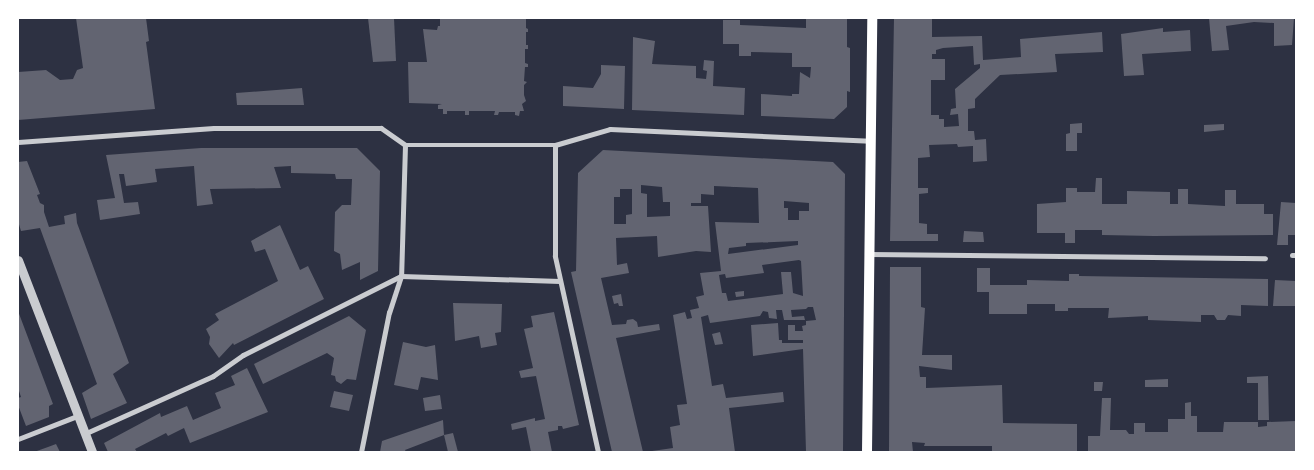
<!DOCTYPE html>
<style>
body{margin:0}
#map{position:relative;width:1314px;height:470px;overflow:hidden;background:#2d3142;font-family:"Public Sans",sans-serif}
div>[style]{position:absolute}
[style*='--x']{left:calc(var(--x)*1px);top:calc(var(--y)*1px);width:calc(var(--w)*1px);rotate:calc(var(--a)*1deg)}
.building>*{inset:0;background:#626471}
.pedestrian>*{height:4.5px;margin:-2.25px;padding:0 2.25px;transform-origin:2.25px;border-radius:2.25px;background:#caccd0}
.minor>*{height:5px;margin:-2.5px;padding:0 2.5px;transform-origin:2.5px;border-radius:2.5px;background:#caccd0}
.tertiary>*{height:9px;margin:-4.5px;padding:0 4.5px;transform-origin:4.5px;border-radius:4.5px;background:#caccd0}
.secondary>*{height:10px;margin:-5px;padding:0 5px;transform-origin:5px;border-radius:5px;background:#fff}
span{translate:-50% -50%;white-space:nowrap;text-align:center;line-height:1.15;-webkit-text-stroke:4px #fff;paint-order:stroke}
.frame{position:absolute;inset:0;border:19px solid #fff;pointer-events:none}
</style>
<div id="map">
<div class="building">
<i style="clip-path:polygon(76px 18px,146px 18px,149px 41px,146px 42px,155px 109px,18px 120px,18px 72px,46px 70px,60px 80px,73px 79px,77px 70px,83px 68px)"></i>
<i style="clip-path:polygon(368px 18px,394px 18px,396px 61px,373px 62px)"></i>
<i style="clip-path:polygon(440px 18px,526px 18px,526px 28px,528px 29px,528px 32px,526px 32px,526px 45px,528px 45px,528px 49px,525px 49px,525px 63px,528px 64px,528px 67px,525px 67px,524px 81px,527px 82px,524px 85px,524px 95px,526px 101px,522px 104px,524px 111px,520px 111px,519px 116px,515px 115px,515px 112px,499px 112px,498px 115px,494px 115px,495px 111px,469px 111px,469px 115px,465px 115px,465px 111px,447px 111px,447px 114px,443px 114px,443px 109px,438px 109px,438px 105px,442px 104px,409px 103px,408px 62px,427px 62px,423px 29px,437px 30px,438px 26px,440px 26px)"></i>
<i style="clip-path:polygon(806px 18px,847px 18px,847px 47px,850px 48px,850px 92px,847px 91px,847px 107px,834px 119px,761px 116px,761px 94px,792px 96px,792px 94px,799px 94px,800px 72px,810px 78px,811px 67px,792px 67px,792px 53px,751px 52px,751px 56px,739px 56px,739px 44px,723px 44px,723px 20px,740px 20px,740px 25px,806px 28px)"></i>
<i style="clip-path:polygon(evenodd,894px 18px,932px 18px,932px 37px,982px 36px,983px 60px,1021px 57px,1020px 39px,1102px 32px,1103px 52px,1055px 54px,1057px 72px,1000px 75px,975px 99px,975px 108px,968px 109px,968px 131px,974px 131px,975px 140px,986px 139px,987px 161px,973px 162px,973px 146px,958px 147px,957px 144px,929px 145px,930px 157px,918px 158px,918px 188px,928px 188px,928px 193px,919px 194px,919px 223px,927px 224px,927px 234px,938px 234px,938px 241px,890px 241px,894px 18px,973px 46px,974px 65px,980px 64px,980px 68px,955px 89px,956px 108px,951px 109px,950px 115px,958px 114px,959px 126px,944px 127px,944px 119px,939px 119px,939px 115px,931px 115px,931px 80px,945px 80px,945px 59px,932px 59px,932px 54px,936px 54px,936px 50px,943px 48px,973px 46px)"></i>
<i style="clip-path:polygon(1209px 18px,1294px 18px,1292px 45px,1274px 46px,1274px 23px,1254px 22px,1226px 26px,1229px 50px,1212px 51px)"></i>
<i style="clip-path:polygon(1163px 28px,1163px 32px,1190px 30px,1191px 51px,1142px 54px,1144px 75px,1124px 76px,1121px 34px)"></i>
<i style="clip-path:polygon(633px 37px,655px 41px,652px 64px,696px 66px,696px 78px,706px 79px,707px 71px,703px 70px,704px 60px,714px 61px,713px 86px,745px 88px,744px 115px,632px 110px)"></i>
<i style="clip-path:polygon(601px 65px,625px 66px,624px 109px,563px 106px,563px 86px,593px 88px,601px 74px)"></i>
<i style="clip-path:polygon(302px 88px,304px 105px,237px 105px,236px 93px)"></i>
<i style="clip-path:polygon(1082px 123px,1082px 133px,1077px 133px,1077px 151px,1066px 151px,1066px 134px,1070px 133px,1070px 124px)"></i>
<i style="clip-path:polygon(1224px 124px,1224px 130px,1204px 132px,1204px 125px)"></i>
<i style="clip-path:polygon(201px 148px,357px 148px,380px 171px,378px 271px,360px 280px,360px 262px,342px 270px,340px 254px,334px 251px,335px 212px,342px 205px,351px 205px,352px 179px,336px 179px,335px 174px,291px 173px,291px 166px,274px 167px,281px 188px,210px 189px,213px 204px,197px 206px,194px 166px,155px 169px,157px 182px,126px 186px,124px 174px,119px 174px,124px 203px,138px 202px,140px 214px,100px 220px,97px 200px,115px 198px,106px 155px)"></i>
<i style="clip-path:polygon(evenodd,603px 150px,833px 162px,845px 174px,843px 452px,806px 452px,803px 349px,753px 356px,751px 325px,778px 323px,779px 340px,782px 340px,782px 343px,803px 343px,803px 340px,788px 340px,788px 325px,795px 325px,795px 331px,803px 331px,802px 326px,806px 325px,806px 321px,816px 320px,813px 307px,808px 307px,806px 309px,791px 310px,792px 317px,804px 316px,805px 320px,784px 320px,782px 310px,776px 310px,777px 319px,769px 318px,768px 312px,763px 311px,760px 316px,710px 323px,708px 315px,701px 317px,712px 386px,723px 384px,726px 398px,783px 392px,784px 402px,729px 408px,735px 452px,645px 452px,673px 448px,670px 427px,680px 425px,677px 405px,687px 404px,673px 315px,685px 312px,687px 319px,692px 318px,690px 310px,699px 308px,696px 297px,704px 295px,700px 273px,721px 271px,715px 222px,759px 223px,758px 188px,714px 186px,714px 195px,701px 194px,701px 203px,691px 203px,691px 206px,708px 206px,711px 252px,696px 251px,658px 257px,657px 236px,616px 238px,617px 265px,627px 263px,629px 273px,601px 278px,612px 325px,626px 324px,627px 320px,633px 319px,637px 322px,638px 327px,659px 324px,660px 330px,616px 338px,643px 452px,612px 452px,571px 272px,576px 271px,578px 173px,603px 150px,641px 185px,662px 187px,663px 202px,670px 202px,670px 216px,647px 217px,647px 194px,641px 193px,641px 185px,603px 150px,620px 189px,632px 189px,632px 214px,626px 215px,626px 224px,614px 224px,614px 197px,620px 197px,620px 189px,603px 150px,784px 201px,809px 203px,809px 211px,799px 211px,799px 220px,788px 220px,788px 208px,784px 208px,784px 201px,603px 150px,798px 241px,798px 245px,728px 254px,729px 248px,746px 246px,746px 243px,798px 241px,603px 150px,799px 260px,801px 261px,803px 296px,793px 293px,791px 272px,781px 272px,783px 294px,728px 301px,726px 293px,722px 293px,719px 275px,725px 274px,726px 278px,764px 273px,762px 265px,799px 260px)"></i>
<i style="clip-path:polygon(27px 161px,40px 194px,37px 195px,40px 203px,44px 205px,44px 212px,49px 227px,65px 224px,64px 216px,76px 213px,77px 223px,129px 363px,113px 374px,127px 403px,91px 419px,82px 393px,97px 384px,40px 228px,21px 231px,18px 221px,18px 162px)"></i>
<i style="clip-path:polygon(1096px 178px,1102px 178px,1102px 204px,1127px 204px,1127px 191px,1170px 192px,1170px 204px,1178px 204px,1178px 189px,1188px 189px,1188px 204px,1225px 206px,1225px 190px,1236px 190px,1236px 204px,1264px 204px,1264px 214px,1273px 214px,1273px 235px,1154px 236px,1102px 235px,1102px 230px,1075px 230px,1075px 243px,1065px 243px,1065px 233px,1037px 233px,1037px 204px,1066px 202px,1066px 188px,1077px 188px,1077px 192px,1095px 192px)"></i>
<i style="clip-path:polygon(1281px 202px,1296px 203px,1296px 235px,1288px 235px,1288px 245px,1277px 245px)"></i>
<i style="clip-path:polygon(280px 225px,300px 270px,308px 266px,324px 299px,234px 345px,233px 343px,219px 358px,209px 344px,210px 337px,206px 329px,219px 320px,215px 314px,278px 281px,265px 249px,255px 252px,251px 241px)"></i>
<i style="clip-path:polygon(964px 231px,983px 232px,984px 242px,963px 242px)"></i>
<i style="clip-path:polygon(890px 267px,921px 267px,921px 307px,925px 308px,922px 355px,952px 355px,952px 370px,919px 366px,920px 377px,926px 377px,926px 388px,1002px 385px,1003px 423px,1077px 424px,1077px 452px,992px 452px,992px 446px,924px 446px,925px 443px,912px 442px,913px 452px,889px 452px)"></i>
<i style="clip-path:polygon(977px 268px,990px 268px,990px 285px,1027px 285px,1027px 280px,1069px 281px,1069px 274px,1079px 274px,1079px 276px,1268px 279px,1268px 306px,1241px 305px,1241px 316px,1228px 315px,1225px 320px,1217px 320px,1214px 315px,1201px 315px,1201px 322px,1148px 320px,1148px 316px,1108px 318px,1109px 308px,1068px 308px,1068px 311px,1055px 311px,1055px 304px,1027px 304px,1027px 314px,989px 314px,989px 292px,977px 292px)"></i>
<i style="clip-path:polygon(1275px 280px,1296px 281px,1296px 306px,1273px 306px)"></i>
<i style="clip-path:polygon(744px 291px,744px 296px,736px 297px,735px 292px)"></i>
<i style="clip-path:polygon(621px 294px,623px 306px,619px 306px,618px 303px,614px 304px,612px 296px)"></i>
<i style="clip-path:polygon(453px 303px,502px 304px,501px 332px,495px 333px,497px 345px,481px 348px,479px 336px,455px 341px)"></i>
<i style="clip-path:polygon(18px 311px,53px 404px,49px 406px,49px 417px,26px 426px,18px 405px,18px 398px,21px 397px,18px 388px)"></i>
<i style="clip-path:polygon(554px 312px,579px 425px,563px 429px,562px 426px,558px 426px,558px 430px,548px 432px,552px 452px,531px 452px,526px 427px,512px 430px,511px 424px,535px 418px,535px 421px,545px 419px,536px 376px,521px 378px,519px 371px,533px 368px,524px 329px,533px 327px,531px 316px)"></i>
<i style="clip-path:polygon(349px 316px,366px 330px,356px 380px,347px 379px,341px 384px,336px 381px,335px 376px,331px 375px,334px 358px,327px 353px,263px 384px,254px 364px)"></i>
<i style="clip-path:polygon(720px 332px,723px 344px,715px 345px,712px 334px)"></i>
<i style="clip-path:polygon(403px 342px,426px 347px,435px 345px,438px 380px,421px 377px,418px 390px,394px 385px)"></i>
<i style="clip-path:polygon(247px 368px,268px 412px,190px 443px,184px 428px,168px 436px,166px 433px,135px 449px,137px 452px,108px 452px,104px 443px,160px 413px,161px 417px,187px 406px,193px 420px,221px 408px,215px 393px,235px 385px,231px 376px)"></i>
<i style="clip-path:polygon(1268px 376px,1269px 420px,1258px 420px,1258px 383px,1247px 383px,1247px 377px)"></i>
<i style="clip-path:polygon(1168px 379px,1168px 387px,1145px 387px,1145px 380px)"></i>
<i style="clip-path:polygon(1094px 382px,1103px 382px,1102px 391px,1094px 391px)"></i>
<i style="clip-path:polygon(334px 391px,353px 395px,349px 411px,330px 407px)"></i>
<i style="clip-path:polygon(440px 395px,442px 409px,425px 411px,423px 398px)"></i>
<i style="clip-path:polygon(1102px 398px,1111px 398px,1110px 430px,1126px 430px,1129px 434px,1134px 434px,1134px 423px,1145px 423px,1145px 432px,1168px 432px,1168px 419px,1185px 419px,1185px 403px,1191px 402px,1191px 416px,1197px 416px,1197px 432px,1223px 432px,1224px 422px,1258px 422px,1258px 427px,1267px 426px,1267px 422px,1296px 421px,1296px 452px,1088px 452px,1088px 436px,1100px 436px)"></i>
<i style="clip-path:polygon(443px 420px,444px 435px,405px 450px,406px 452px,380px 452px,382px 441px)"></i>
<i style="clip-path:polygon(453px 433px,458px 452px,448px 452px,444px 435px)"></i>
<i style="clip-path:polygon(56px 444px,60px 452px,34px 452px,48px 447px)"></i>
</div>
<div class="pedestrian">
<i style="--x:405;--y:145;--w:150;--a:0"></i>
</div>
<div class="minor">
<i style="--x:18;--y:142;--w:196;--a:-4.1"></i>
<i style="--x:214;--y:128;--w:167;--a:0"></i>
<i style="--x:381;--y:128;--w:29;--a:35"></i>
<i style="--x:405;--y:145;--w:131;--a:91.7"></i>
<i style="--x:401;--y:276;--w:38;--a:108"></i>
<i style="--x:389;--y:312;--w:143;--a:101.3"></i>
<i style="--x:869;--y:254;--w:396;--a:0.6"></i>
<i style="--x:1292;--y:255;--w:4;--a:0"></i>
<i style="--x:84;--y:434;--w:141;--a:-24.2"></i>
<i style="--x:213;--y:376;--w:37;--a:-35"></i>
<i style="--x:243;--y:355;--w:177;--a:-26.6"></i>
<i style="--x:401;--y:276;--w:159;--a:1.8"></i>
<i style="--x:18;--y:439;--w:63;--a:-21.3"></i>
<i style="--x:598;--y:452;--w:201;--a:-102.4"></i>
<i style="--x:555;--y:256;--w:111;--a:-90"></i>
<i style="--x:555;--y:145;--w:57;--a:-16.2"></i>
<i style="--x:610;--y:129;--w:260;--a:2.6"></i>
</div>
<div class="tertiary">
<i style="--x:18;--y:260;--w:206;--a:68.9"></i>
</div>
<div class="secondary">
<i style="--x:867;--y:452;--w:434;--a:-89.3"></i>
</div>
<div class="frame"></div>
</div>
